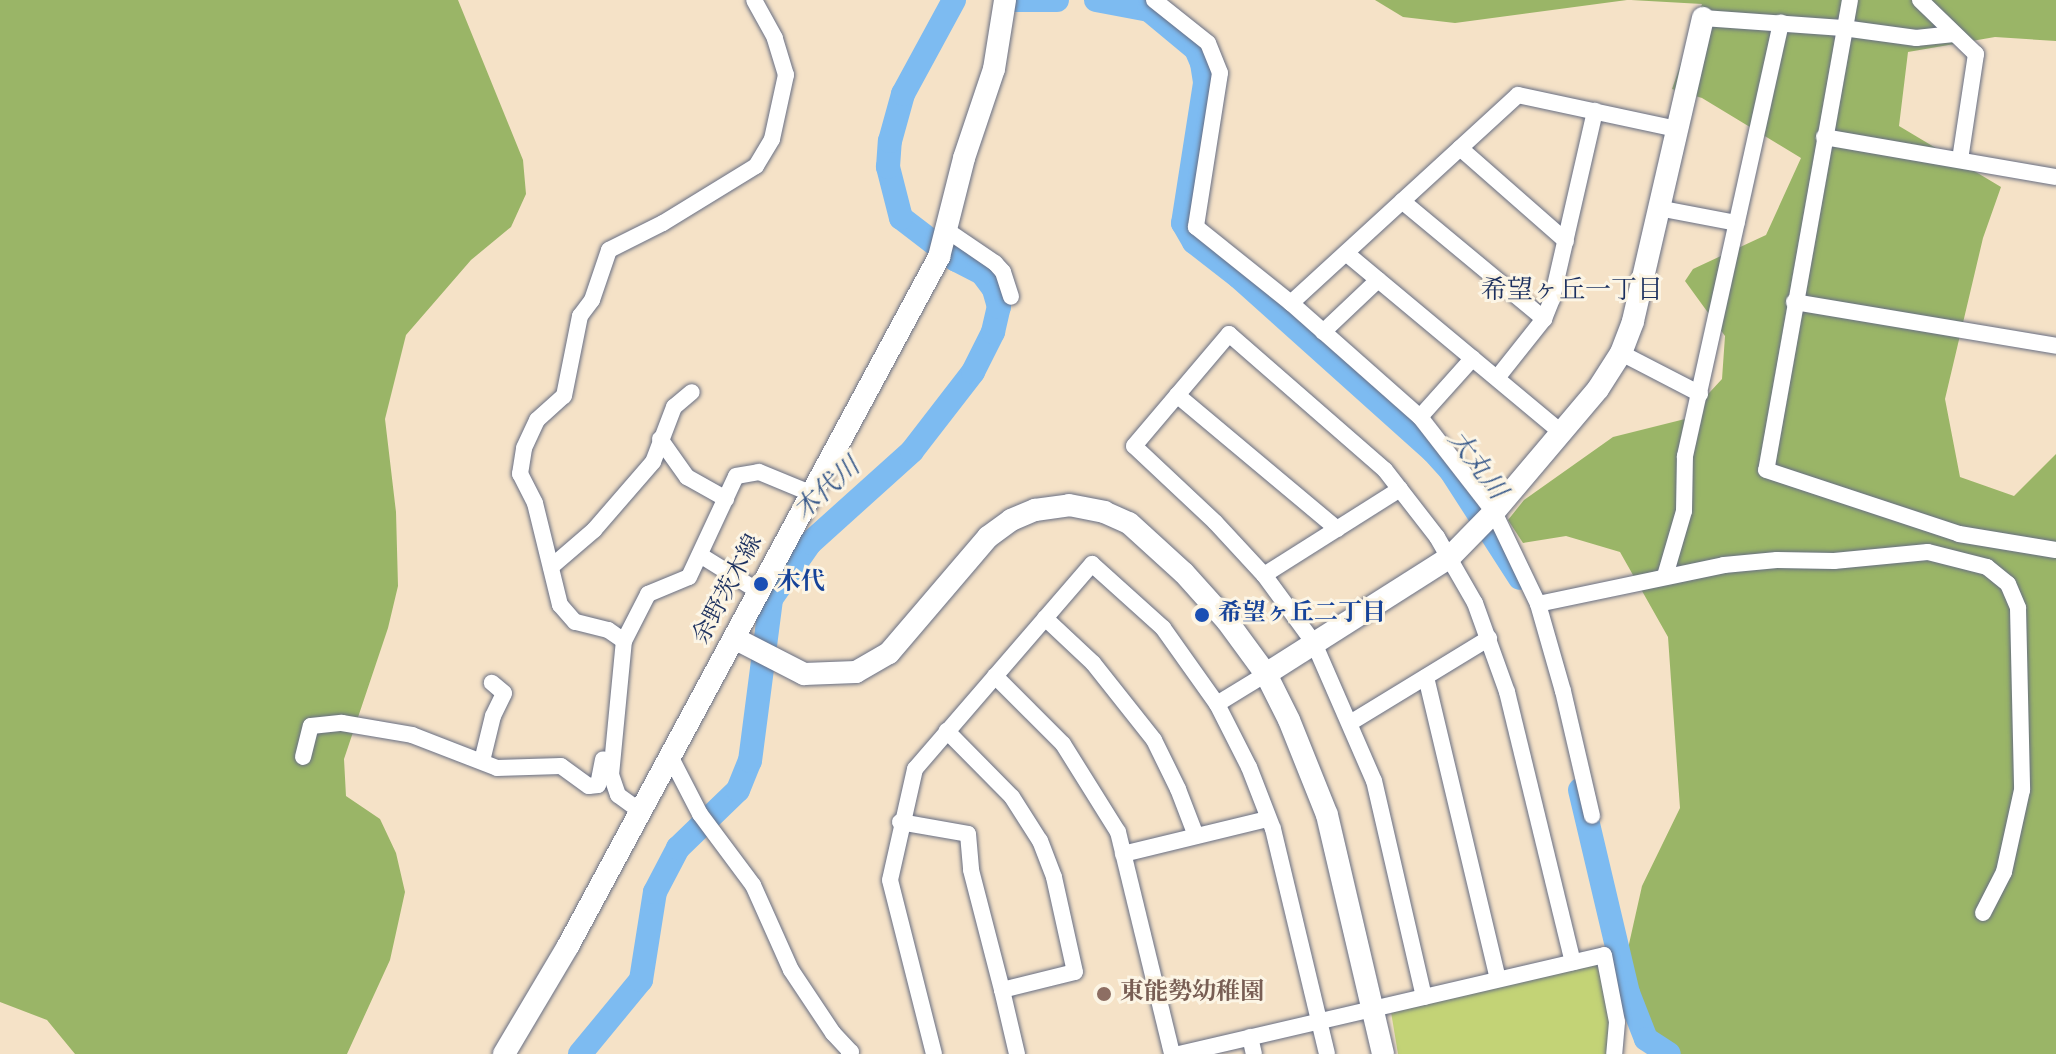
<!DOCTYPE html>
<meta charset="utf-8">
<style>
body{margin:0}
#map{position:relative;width:2056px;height:1054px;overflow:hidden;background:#f5e2c7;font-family:Vollkorn,"Noto Serif JP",serif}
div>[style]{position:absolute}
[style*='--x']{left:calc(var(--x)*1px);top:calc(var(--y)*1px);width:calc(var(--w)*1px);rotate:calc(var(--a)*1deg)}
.green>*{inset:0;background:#c3d376}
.forest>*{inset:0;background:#9ab567}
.river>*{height:24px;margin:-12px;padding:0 12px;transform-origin:12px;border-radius:12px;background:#7dbbf1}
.roads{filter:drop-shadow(0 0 2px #676e83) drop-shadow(0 0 2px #676e83)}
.street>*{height:16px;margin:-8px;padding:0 8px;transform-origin:8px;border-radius:8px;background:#fff}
.secondary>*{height:22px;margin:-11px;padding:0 11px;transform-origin:11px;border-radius:11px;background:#fff}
.dots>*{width:22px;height:22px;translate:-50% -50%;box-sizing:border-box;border:4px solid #fcf5e5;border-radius:50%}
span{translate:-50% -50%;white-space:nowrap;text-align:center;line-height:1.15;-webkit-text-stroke:6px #fcf5e5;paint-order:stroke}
.transit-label{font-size:24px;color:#164399;font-weight:700}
.left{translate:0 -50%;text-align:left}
.street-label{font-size:24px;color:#1b2f5e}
.education-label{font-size:24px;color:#785e54;font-weight:700}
.neighbourhood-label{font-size:26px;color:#1b2f5e}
.water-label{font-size:26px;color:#38598a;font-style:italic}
</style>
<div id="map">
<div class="green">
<i style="clip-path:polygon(1596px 961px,1612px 1021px,1606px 1054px,1398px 1054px,1391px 1012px)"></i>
</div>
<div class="forest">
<i style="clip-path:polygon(0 0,458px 0,523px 160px,526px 194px,511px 227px,471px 260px,406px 335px,385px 419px,396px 512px,398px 586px,388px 628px,344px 759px,346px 796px,380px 819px,396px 853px,405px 892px,390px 960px,347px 1054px,75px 1054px,47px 1020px,0 1002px)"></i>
<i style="clip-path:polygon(1375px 0,1627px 0,1455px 23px,1403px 17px)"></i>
<i style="clip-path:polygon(1631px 0,2056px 0,2056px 41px,1995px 37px,1908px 52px,1899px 126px,2001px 187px,1983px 238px,1945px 399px,1960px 477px,2014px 496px,2056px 454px,2056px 1054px,1668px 1054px,1616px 1002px,1642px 886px,1680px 808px,1668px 637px,1620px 552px,1566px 536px,1523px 543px,1508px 520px,1524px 500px,1613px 437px,1685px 419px,1722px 379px,1725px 336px,1685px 281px,1693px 269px,1766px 235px,1801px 158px,1702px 98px,1672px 89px,1702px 4px)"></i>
</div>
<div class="river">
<i style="--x:1012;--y:0;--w:45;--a:0"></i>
<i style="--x:1096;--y:0;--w:54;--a:10.7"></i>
<i style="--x:1149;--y:10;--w:61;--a:39.7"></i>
<i style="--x:1196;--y:49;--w:15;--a:67"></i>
<i style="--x:1202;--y:63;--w:20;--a:81"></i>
<i style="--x:1205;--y:83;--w:142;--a:98.9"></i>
<i style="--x:1183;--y:223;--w:22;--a:60"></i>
<i style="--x:1194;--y:242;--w:57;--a:37.9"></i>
<i style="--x:1239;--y:277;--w:261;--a:41.9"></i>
<i style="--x:1433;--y:451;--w:27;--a:48"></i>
<i style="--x:1451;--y:471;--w:127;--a:57.2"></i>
<i style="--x:1580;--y:790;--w:209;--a:76.7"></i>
<i style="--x:1628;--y:993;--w:49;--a:68.6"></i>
<i style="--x:1646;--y:1039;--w:27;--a:33"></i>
<i style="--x:580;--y:1054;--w:96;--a:-50.5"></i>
<i style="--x:641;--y:980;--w:89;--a:-81"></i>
<i style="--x:655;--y:892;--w:50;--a:-62.4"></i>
<i style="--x:678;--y:848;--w:83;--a:-44"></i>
<i style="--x:738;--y:790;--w:31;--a:-68"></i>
<i style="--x:750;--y:761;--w:163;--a:-82.6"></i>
<i style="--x:771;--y:599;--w:68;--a:-55.1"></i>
<i style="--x:810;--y:543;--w:137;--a:-42"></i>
<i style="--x:912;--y:451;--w:100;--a:-52.3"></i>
<i style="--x:973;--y:372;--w:45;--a:-63.4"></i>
<i style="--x:993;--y:332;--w:26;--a:-77"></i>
<i style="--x:999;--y:307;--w:19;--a:-106"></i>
<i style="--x:994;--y:289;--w:20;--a:-127"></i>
<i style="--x:982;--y:273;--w:29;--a:-153"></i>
<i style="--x:956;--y:260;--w:69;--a:-142.6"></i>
<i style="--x:901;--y:218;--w:53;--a:-104.3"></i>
<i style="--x:888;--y:167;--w:26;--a:-86"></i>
<i style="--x:890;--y:141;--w:49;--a:-74.5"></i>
<i style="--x:903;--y:94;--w:107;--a:-61.5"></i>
</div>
<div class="roads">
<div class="street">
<i style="--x:1154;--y:0;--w:69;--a:38.5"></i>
<i style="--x:1208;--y:43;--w:32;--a:68"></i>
<i style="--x:1220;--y:73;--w:156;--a:98.9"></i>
<i style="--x:1196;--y:227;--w:122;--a:38.7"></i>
<i style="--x:1291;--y:303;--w:172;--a:41.5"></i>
<i style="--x:1420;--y:417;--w:120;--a:52.1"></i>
<i style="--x:1494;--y:512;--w:102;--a:64.4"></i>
<i style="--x:1538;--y:604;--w:91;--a:74"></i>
<i style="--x:1563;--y:691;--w:128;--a:76.9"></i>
<i style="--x:1850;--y:0;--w:477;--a:100.1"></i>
<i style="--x:1766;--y:470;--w:203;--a:18.3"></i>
<i style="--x:1959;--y:534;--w:98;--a:9.4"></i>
<i style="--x:1920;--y:0;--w:78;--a:44"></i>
<i style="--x:1976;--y:54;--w:107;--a:98.6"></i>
<i style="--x:1703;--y:18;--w:140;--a:4.1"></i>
<i style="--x:1843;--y:28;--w:74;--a:7.8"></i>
<i style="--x:1916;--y:38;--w:38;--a:-6"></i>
<i style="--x:1824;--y:137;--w:235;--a:9.8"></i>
<i style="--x:1460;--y:148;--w:141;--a:41.3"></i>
<i style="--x:1402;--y:201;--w:185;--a:39.7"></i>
<i style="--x:1658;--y:208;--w:80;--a:10.8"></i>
<i style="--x:948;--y:231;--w:57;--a:34.2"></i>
<i style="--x:995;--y:263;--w:12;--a:48"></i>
<i style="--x:1003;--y:272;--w:26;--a:72"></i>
<i style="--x:1346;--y:253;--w:280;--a:39.8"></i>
<i style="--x:1794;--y:302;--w:266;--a:9.5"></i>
<i style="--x:1291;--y:303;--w:308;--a:-42.5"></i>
<i style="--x:1518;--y:95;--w:162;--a:12.1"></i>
<i style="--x:1323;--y:332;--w:76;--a:-43.4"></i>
<i style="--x:1621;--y:353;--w:89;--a:27.4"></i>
<i style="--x:1497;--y:378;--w:75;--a:-51.5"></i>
<i style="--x:1544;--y:319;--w:22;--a:-68"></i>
<i style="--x:1552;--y:299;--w:193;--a:-77.1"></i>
<i style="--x:1177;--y:395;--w:209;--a:39.9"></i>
<i style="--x:1420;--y:417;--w:79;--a:-48.1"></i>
<i style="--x:660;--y:439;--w:47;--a:54.6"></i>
<i style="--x:687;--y:477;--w:45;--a:29.4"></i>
<i style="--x:700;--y:555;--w:68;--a:31.8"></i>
<i style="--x:551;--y:567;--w:57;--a:-40.7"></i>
<i style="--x:594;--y:530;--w:90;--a:-49.1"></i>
<i style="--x:653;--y:462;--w:59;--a:-69.1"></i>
<i style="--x:674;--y:407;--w:23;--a:-40"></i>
<i style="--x:1264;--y:575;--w:161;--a:-32.3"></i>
<i style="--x:1665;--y:576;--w:68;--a:-73.7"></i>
<i style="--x:1684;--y:511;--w:55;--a:-89"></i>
<i style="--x:1685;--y:456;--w:444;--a:-77.5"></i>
<i style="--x:1538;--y:604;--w:190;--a:-11.8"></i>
<i style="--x:1724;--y:565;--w:53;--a:-5.4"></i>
<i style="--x:1777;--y:560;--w:57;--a:1"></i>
<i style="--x:1834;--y:561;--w:94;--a:-5.5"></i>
<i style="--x:1928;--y:552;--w:61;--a:14.3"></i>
<i style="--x:1987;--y:567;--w:27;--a:39"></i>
<i style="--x:2008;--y:584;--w:26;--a:67"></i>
<i style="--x:2018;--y:608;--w:182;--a:88.7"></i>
<i style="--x:2022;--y:790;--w:84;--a:102.4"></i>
<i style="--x:2004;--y:872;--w:46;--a:117.1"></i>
<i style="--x:1045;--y:618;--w:66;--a:43.2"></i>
<i style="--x:1093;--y:663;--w:98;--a:51.6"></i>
<i style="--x:1154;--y:740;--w:55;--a:63.9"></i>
<i style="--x:1178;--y:789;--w:50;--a:69"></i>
<i style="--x:624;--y:641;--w:53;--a:-62.9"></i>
<i style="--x:648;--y:594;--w:44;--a:-22.5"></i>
<i style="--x:689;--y:577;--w:111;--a:-65"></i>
<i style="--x:736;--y:476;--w:23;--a:-10"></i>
<i style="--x:759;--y:472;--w:55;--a:22.4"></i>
<i style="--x:995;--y:676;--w:96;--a:45"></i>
<i style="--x:1063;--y:744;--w:104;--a:58"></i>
<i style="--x:1118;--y:832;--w:228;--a:76.3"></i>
<i style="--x:1426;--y:677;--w:310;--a:76.6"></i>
<i style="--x:1217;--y:704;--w:57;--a:-31.5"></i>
<i style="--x:1350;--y:723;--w:163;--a:-31.4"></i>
<i style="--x:669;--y:754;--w:68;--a:62.7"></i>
<i style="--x:700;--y:814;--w:89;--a:53.3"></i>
<i style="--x:753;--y:885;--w:93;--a:65.9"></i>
<i style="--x:791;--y:970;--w:76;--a:56.3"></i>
<i style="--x:833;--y:1033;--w:26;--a:47"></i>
<i style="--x:851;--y:1052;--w:3;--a:135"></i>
<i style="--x:303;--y:757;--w:32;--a:-76"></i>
<i style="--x:311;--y:726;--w:31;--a:-6"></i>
<i style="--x:342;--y:723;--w:71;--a:9.7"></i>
<i style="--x:412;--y:735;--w:91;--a:21.2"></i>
<i style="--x:497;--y:768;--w:64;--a:-1.8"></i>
<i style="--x:561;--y:766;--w:34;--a:36"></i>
<i style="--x:589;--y:786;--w:9;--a:-6"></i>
<i style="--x:598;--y:785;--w:26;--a:-79"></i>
<i style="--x:482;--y:761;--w:46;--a:-76.3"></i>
<i style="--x:493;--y:716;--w:25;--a:-64"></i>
<i style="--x:504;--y:693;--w:16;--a:-140"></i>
<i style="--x:640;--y:811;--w:27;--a:-144"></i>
<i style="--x:618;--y:795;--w:21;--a:-109"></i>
<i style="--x:611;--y:775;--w:135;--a:-84.5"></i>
<i style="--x:624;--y:641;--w:19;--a:-145"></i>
<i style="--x:608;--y:630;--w:34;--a:-166"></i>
<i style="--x:575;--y:622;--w:23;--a:-131"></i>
<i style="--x:560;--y:605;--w:105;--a:-103.8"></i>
<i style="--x:535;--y:503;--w:33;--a:-117"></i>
<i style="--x:520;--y:474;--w:26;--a:-81"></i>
<i style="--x:524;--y:448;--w:31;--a:-65"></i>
<i style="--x:537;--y:420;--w:36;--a:-42"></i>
<i style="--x:564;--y:396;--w:82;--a:-78.7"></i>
<i style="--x:580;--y:316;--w:20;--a:-53"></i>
<i style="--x:592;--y:300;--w:53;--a:-71.2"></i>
<i style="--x:609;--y:250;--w:60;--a:-26.6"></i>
<i style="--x:663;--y:223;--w:109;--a:-31.5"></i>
<i style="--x:756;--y:166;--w:31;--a:-59"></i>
<i style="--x:772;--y:139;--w:66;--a:-77.7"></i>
<i style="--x:786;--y:75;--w:39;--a:-107"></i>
<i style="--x:775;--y:38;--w:43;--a:-118.9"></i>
<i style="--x:900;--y:822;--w:69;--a:10"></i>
<i style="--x:968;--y:834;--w:36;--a:85"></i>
<i style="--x:971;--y:870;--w:124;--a:75.5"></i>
<i style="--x:1002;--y:990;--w:75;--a:-13.9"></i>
<i style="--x:1075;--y:972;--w:97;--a:-102.5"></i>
<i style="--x:1054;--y:877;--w:39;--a:-111"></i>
<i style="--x:1040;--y:841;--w:52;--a:-122.5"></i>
<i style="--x:1012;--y:797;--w:93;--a:-134.6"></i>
<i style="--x:1123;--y:854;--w:149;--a:-13.6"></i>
<i style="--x:1002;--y:990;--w:66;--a:76.8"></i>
<i style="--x:1424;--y:997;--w:222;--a:-103"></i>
<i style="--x:1374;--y:781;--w:150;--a:-113.5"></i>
<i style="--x:1314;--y:643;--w:84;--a:-126.3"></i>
<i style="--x:1264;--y:575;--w:72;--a:-132.8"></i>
<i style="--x:1215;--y:522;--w:111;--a:-136.8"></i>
<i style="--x:1134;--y:446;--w:147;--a:-49.7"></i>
<i style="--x:1229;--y:334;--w:207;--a:41.1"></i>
<i style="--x:1385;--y:470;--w:85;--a:52.2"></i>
<i style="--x:1437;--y:537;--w:76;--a:60.1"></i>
<i style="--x:1475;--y:603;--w:95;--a:70.2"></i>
<i style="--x:1507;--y:692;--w:278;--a:76.3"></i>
<i style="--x:1250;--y:1037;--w:17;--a:77"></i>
<i style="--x:934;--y:1054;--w:179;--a:-104.2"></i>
<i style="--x:890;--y:880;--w:114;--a:-77.3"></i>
<i style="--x:915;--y:769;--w:271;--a:-49.2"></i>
<i style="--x:1092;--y:564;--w:96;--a:42"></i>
<i style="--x:1163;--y:628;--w:93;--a:54.6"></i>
<i style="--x:1217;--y:704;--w:71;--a:63.1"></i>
<i style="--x:1249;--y:767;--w:66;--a:68.8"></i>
<i style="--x:1273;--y:829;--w:231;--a:76.5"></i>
<i style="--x:1179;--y:1054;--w:436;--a:-13.1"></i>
<i style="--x:1604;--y:955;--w:68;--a:79"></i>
<i style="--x:1617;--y:1022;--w:32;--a:95"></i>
</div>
<div class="secondary">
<i style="--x:734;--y:638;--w:79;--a:27.2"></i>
<i style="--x:804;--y:674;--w:52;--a:-2.2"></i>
<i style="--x:856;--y:672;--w:38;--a:-30"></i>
<i style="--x:889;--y:653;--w:153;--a:-49.5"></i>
<i style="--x:988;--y:537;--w:29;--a:-36"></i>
<i style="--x:1011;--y:520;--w:26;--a:-23"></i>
<i style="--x:1035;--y:510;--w:34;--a:-8"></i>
<i style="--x:1069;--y:505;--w:36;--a:11"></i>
<i style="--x:1104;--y:512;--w:27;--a:24"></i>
<i style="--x:1129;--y:523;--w:74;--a:42.3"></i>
<i style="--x:1184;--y:573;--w:64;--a:48.1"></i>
<i style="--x:1227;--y:621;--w:66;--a:53.7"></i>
<i style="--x:1266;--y:674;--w:51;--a:63.4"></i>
<i style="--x:1289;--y:720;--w:102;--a:68.2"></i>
<i style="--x:1327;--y:815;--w:245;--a:76.8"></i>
<i style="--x:1266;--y:674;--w:217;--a:-32.4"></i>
<i style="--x:1449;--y:558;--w:64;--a:-45.6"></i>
<i style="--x:1494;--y:512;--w:161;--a:-49.8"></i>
<i style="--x:1598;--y:389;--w:43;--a:-57.4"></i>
<i style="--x:1621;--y:353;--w:34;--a:-69"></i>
<i style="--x:1633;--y:321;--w:311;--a:-77"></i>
<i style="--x:504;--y:1054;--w:126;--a:-59.3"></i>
<i style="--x:568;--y:946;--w:783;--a:-61.7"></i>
<i style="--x:939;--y:257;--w:102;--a:-75.8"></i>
<i style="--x:964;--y:158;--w:94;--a:-71.4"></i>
<i style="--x:994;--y:69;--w:70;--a:-80.9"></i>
</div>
</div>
<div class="dots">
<i style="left:761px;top:584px;background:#1a4fb4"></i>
<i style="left:1202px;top:615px;background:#1a4fb4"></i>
<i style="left:1104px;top:994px;background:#8d6e63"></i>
</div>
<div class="transit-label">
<span class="left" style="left:777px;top:584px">木代</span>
<span class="left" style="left:1218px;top:615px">希望ヶ丘二丁目</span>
</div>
<div class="street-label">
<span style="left:729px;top:590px;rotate:-62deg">余野茨木線</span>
</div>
<div class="education-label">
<span class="left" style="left:1120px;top:994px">東能勢幼稚園</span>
</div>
<div class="neighbourhood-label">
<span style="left:1572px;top:292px">希望ヶ丘一丁目</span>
</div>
<div class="water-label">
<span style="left:1476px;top:466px;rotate:53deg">大丸川</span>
<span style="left:828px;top:490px;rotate:-42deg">木代川</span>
</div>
</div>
